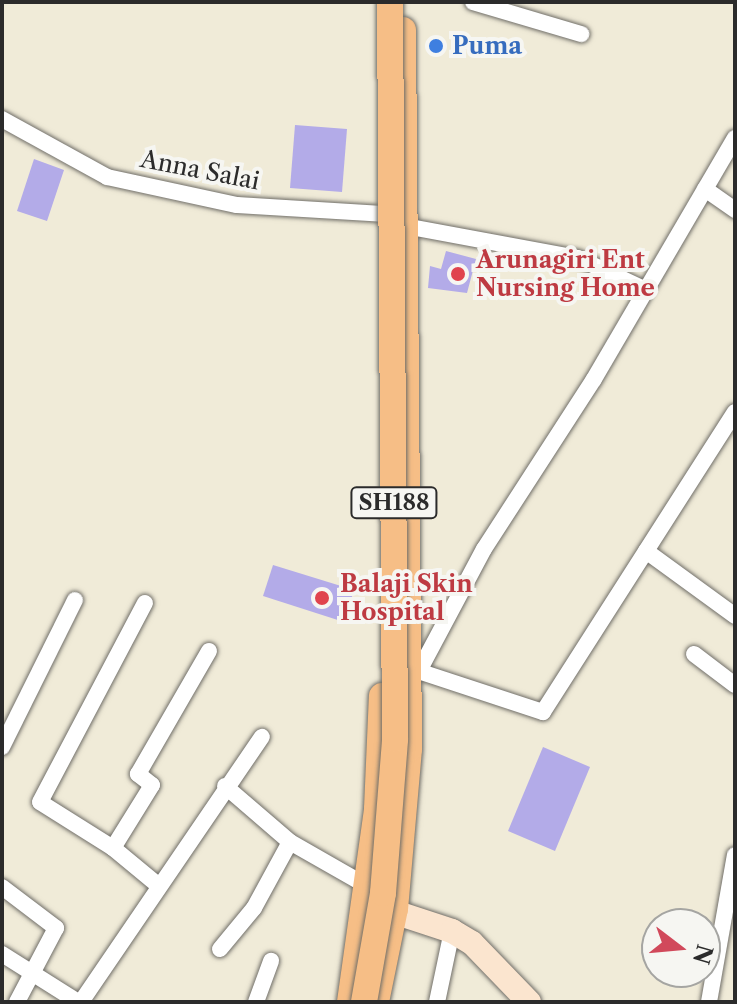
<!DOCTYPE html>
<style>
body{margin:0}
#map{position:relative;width:737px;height:1004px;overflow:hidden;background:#f0ebd8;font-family:"Libre Caslon Text",serif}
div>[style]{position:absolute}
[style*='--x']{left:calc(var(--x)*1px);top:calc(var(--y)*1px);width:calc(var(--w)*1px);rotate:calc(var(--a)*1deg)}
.building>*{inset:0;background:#b3abe8}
.roads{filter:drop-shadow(0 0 2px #706e68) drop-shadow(0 0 2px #706e68)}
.street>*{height:16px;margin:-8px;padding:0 8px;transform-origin:8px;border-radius:8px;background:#fff}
.secondary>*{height:24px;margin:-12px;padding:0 12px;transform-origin:12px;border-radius:12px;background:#fbe5cf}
.primary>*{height:26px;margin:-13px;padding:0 13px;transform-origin:13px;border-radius:13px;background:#f6be86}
.bridges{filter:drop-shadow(0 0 2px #706e68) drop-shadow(0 0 2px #706e68)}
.primary-bridge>*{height:26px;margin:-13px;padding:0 13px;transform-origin:13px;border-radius:13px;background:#f6be86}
.dots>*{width:22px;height:22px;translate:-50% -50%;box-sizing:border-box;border:4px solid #f6f6f2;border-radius:50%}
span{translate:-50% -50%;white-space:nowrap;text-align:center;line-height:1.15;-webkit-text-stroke:8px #f6f6f2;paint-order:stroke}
.shield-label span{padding:2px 6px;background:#f6f6f2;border:2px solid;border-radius:6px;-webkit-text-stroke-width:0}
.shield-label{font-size:22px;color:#2b2b2b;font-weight:700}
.shop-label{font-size:24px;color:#366cbe;font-weight:700}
.left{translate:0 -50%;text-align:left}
.street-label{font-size:24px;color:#2b2b2b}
.health-label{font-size:24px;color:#be3a42;font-weight:700}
.frame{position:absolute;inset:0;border:4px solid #2b2b2b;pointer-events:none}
.north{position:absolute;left:641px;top:908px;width:80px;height:80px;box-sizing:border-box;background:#f6f6f2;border:2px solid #a5a5a2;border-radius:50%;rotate:106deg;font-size:22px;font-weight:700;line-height:32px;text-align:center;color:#2b2b2b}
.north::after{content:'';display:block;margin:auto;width:28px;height:36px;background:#d1495b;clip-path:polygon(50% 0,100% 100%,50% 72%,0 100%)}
</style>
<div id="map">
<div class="building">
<i style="clip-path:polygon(295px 125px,347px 129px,342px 192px,290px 188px)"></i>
<i style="clip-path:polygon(34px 159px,64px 170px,47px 221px,17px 211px)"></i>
<i style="clip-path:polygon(446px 251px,476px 259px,467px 293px,428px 288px,430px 266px,441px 269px)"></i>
<i style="clip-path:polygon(273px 565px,354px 590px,344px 622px,263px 596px)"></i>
<i style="clip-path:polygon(543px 747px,590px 767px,555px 851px,508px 831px)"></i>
</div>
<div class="roads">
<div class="street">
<i style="--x:473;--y:2;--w:113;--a:16.5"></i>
<i style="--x:2;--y:119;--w:120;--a:28.9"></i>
<i style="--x:107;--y:177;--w:133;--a:12.2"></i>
<i style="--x:237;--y:205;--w:162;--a:3.5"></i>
<i style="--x:705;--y:189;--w:37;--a:35"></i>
<i style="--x:405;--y:226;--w:176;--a:10.5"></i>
<i style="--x:578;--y:258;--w:75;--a:25.2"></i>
<i style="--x:646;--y:551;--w:110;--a:36.1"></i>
<i style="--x:694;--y:654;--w:51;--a:37.1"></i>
<i style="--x:412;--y:669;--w:138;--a:18.2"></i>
<i style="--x:543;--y:712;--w:356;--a:-57.4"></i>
<i style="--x:419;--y:671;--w:138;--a:-62"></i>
<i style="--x:484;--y:549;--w:202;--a:-57.1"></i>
<i style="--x:594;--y:379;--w:279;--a:-59.7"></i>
<i style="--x:2;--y:747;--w:164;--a:-63.6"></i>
<i style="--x:225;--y:786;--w:86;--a:40.7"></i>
<i style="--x:290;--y:842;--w:91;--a:29.7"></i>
<i style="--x:113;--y:848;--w:86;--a:-147.8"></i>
<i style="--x:40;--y:802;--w:225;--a:-62.2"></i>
<i style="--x:159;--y:886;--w:60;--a:-140.4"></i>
<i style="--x:113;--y:848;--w:74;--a:-58.2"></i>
<i style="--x:152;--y:785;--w:18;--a:-142"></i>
<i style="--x:138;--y:774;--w:142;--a:-60"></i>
<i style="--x:2;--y:887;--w:68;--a:37.2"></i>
<i style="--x:56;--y:928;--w:84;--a:117.8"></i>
<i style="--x:220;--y:949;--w:53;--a:-50.3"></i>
<i style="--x:254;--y:908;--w:75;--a:-61.4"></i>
<i style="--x:2;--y:954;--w:90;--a:32.3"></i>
<i style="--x:81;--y:1002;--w:321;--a:-55.7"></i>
<i style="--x:256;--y:1002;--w:44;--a:-69.9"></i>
<i style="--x:437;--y:1002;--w:73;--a:-78.1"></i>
<i style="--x:709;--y:1002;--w:149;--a:-80"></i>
</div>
<div class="secondary">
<i style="--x:376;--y:906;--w:80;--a:18.2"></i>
<i style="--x:452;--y:931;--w:23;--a:31"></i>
<i style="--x:472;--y:943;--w:82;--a:46"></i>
</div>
<div class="primary">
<i style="--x:350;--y:1002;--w:195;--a:-82"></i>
<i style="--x:377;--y:809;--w:113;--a:-87.5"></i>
<i style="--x:376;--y:1002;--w:95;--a:-78.5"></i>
<i style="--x:395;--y:909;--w:161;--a:-85"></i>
<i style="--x:409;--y:749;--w:719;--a:-90.48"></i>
</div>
</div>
<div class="bridges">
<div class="primary-bridge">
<i style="--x:364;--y:1002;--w:111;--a:-80.1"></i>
<i style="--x:383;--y:893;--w:154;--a:-85.5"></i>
<i style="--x:395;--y:739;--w:737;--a:-90.39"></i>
</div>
</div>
<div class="dots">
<i style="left:436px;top:46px;background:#3f7fe0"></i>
<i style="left:458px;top:274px;background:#e0444e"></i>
<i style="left:322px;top:598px;background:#e0444e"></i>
</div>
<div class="shield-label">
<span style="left:394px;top:503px">SH188</span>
</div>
<div class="shop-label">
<span class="left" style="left:452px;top:46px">Puma</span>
</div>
<div class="street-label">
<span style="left:200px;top:170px;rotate:11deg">Anna Salai</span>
</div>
<div class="health-label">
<span class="left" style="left:476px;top:274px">Arunagiri Ent<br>Nursing Home</span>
<span class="left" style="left:340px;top:598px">Balaji Skin<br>Hospital</span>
</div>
<div class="frame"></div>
<div class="north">N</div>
</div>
